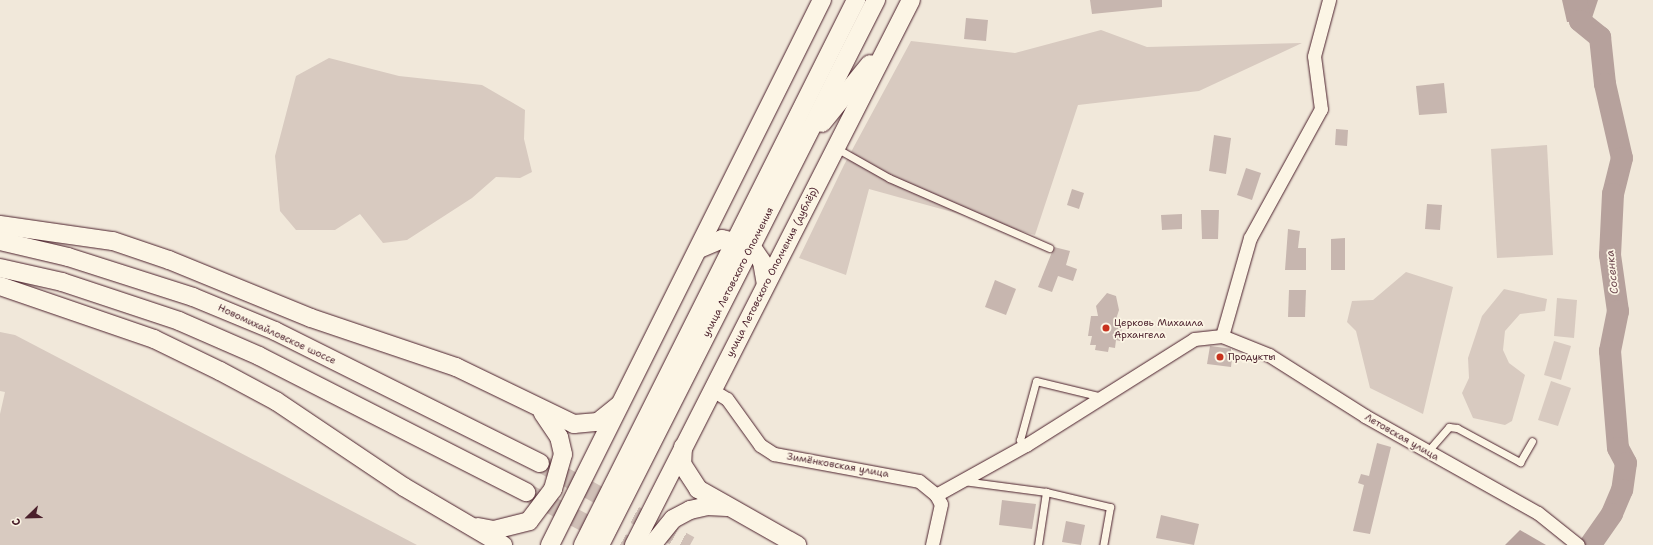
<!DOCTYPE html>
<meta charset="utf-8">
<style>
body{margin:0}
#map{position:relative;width:1653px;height:545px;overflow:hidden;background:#f1e8da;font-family:"Shantell Sans",sans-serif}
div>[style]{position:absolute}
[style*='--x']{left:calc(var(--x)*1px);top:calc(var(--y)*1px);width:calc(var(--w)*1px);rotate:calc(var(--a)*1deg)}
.green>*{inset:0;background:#d8cac0}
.water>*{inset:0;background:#b6a19c}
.river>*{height:22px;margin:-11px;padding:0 11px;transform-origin:11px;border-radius:11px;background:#b6a19c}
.building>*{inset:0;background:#c7b6af}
.secondary-tunnel>*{height:18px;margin-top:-9px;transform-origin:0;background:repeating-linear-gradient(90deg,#d0c0b7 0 18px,transparent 0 27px)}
.roads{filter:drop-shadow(0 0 1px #4a1f2b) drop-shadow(0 0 1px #4a1f2b)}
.lane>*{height:7px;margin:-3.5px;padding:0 3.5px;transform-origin:3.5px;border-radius:3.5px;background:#fcf5e5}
.street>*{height:13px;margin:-6.5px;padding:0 6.5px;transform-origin:6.5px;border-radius:6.5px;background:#fcf5e5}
.secondary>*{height:18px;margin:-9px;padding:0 9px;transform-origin:9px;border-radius:9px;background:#fcf5e5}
.dots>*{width:11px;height:11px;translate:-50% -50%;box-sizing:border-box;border:2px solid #fcf5e5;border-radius:50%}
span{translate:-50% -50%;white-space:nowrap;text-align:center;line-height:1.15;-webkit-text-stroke:3.5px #fcf5e5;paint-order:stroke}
.street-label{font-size:10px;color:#4a1f2b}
.poi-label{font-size:10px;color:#4a1f2b}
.left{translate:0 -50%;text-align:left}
.water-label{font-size:11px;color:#704c53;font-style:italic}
.north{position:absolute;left:8px;top:497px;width:40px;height:40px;-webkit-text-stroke:3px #fcf5e5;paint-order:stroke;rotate:247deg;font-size:11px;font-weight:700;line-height:16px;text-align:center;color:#4a1f2b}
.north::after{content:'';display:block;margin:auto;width:14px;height:18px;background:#4a1f2b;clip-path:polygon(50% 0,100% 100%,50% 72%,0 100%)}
</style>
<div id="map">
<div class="green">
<i style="clip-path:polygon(1101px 30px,1147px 47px,1302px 43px,1199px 91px,1078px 105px,1035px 235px,869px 189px,846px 275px,799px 258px,844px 165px,911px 41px,1015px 53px)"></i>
<i style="clip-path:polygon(329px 58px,399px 76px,482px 85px,525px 110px,524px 139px,532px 172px,520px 178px,496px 177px,472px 198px,407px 240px,383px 243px,360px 214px,335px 230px,296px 230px,280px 211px,275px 156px,296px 76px)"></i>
<i style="clip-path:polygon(1547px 145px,1553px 255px,1497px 258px,1491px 149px)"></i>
<i style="clip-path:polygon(1406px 272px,1453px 287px,1423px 414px,1370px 388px,1356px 331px,1347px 322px,1352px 301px,1373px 300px)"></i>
<i style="clip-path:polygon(1504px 289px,1547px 299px,1545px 311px,1520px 314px,1505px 331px,1503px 350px,1509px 363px,1525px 375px,1512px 421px,1505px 425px,1473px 418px,1462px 393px,1469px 378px,1468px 358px,1482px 316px)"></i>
<i style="clip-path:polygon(1557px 298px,1577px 300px,1574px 338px,1554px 336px)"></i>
<i style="clip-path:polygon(0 332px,15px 335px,417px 545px,0 545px,0 414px,5px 392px,0 391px)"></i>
<i style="clip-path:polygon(1554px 341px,1571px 346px,1561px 380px,1544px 375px)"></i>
<i style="clip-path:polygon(1551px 381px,1571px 388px,1558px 426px,1538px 420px)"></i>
</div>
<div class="water">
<i style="clip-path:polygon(1562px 0,1598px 0,1591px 21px,1567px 22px)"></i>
<i style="clip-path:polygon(1520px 530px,1546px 545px,1505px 545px)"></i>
</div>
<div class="river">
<i style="--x:1576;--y:0;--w:21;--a:79"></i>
<i style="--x:1580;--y:21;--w:26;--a:39"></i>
<i style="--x:1600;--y:37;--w:47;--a:83.9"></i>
<i style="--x:1605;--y:84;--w:76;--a:77.1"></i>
<i style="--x:1622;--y:158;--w:37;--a:104"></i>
<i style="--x:1613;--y:194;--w:61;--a:92.8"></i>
<i style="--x:1610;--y:255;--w:57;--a:81.9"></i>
<i style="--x:1618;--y:311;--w:41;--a:101.3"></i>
<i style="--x:1610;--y:351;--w:97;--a:85.3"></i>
<i style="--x:1618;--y:448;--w:17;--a:62"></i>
<i style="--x:1626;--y:463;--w:27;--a:98"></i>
<i style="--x:1622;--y:490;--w:26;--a:113"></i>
<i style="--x:1612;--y:514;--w:38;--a:125"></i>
</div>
<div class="building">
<i style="clip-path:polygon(1090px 0,1162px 0,1162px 7px,1092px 14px)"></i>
<i style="clip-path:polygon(966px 18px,988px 20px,986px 41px,964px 39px)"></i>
<i style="clip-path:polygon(1444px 83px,1447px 113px,1419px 115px,1416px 86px)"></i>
<i style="clip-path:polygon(1336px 129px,1348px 130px,1347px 146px,1335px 145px)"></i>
<i style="clip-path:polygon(1214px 135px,1231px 138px,1226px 174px,1209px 171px)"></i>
<i style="clip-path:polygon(1246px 168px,1261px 173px,1252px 200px,1237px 195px)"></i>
<i style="clip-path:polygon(1072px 189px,1084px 193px,1079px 209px,1067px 205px)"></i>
<i style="clip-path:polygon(1427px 204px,1442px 205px,1440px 230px,1425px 229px)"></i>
<i style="clip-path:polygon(1201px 210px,1219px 210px,1218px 239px,1202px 239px)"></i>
<i style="clip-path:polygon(1182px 214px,1182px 229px,1162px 230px,1161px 215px)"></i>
<i style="clip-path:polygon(1288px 229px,1300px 231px,1298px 248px,1306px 248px,1306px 270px,1285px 270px)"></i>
<i style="clip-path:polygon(1345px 238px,1345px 270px,1331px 270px,1331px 239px)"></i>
<i style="clip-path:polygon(1054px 247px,1070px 251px,1066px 265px,1077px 269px,1073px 281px,1058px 276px,1052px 292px,1038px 287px)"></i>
<i style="clip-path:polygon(995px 280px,1016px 289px,1006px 315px,985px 307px)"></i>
<i style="clip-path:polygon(1289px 290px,1306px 290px,1305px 317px,1288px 317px)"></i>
<i style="clip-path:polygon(1107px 293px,1116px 296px,1119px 310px,1116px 319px,1123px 320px,1120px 341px,1116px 340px,1115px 348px,1109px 347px,1108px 352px,1095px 350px,1096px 345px,1090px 345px,1092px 336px,1088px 336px,1091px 316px,1098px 316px,1096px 306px)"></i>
<i style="clip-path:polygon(1210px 346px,1233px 349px,1231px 367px,1207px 364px)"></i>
<i style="clip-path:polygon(1377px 443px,1391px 447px,1370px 534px,1353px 531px,1364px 485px,1358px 483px,1361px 474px,1369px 476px)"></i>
<i style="clip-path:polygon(1002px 500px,1036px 504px,1032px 529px,999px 525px)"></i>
<i style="clip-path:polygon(1161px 515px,1199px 524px,1194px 545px,1156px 538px)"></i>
<i style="clip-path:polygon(1066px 521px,1085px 525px,1081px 545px,1062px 542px)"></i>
</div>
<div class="secondary-tunnel">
<i style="--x:540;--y:463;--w:171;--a:28.7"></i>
<i style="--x:526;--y:492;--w:114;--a:27.7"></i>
</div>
<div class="roads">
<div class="lane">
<i style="--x:836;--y:148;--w:61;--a:29.5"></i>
<i style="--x:889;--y:178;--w:175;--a:23.6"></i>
<i style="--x:1026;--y:445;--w:8;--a:-140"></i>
<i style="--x:1020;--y:440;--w:61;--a:-74.8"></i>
<i style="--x:1036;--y:381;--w:68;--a:13.6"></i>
<i style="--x:1428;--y:451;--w:32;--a:-49"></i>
<i style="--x:1449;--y:427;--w:8;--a:7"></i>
<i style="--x:1457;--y:428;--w:72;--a:28.4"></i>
<i style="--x:1520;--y:462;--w:24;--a:-60"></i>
<i style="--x:963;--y:481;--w:84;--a:7.5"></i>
<i style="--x:1046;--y:492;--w:66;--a:13.2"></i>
<i style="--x:1110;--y:507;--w:39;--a:100"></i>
<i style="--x:1038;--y:545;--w:54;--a:-81.4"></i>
</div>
<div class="street">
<i style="--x:1222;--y:336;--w:102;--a:-74.1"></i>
<i style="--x:1250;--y:238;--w:147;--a:-61.2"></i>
<i style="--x:1321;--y:109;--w:53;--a:-97.5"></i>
<i style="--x:1314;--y:56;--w:58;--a:-75"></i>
<i style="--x:712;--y:390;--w:17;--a:31"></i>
<i style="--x:727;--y:399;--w:57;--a:54.3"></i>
<i style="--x:760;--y:445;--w:17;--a:33"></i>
<i style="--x:774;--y:454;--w:147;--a:10.5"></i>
<i style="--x:919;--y:481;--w:22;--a:39"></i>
<i style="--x:936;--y:495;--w:10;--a:61"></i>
<i style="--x:941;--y:504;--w:42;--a:102.4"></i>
<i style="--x:936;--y:495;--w:103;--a:-29.1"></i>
<i style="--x:1026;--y:445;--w:199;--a:-32.2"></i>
<i style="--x:1194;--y:339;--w:28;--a:-6"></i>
<i style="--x:1222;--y:336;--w:51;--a:22"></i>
<i style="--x:1269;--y:355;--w:114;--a:32.4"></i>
<i style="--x:1365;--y:416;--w:198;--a:29.3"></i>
<i style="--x:1538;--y:513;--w:51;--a:38.7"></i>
</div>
<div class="secondary">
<i style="--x:822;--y:123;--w:76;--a:-50.9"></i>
<i style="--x:0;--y:225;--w:114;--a:8.1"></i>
<i style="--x:113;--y:241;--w:59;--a:18.7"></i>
<i style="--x:169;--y:260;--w:153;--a:22.2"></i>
<i style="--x:311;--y:318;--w:153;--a:18.7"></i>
<i style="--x:456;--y:367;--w:131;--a:25.8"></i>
<i style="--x:574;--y:424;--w:24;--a:-5"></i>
<i style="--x:598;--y:422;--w:28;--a:-39"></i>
<i style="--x:0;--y:241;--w:70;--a:13.2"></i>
<i style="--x:68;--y:257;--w:131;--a:17.7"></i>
<i style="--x:193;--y:297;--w:89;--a:22.5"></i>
<i style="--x:275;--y:331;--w:296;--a:26.5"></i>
<i style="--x:699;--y:249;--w:25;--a:-23"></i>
<i style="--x:722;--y:239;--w:30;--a:14"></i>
<i style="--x:751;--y:246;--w:19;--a:55"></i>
<i style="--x:762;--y:262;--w:22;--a:80"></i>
<i style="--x:0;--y:268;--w:64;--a:12.7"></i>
<i style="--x:62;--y:282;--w:123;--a:18.4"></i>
<i style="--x:179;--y:321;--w:87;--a:23.6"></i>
<i style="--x:259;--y:356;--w:300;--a:27"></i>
<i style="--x:0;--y:286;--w:163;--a:19"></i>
<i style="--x:154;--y:339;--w:73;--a:25.9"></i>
<i style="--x:220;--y:371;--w:64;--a:28.2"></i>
<i style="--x:276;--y:401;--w:154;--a:33.9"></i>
<i style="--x:404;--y:487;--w:115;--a:30.4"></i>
<i style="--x:683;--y:447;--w:17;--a:93"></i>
<i style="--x:682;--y:464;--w:30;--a:57"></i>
<i style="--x:698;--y:489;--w:114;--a:29.5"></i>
<i style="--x:478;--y:527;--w:16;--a:11"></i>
<i style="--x:494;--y:530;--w:36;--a:-14"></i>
<i style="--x:529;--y:521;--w:40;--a:-53"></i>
<i style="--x:553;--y:489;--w:36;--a:-74"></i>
<i style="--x:563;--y:454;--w:17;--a:-103"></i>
<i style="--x:559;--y:437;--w:29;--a:-124"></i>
<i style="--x:550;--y:545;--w:609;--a:-63.48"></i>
<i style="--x:583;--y:545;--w:610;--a:-63.39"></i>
<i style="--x:600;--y:545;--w:611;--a:-63.14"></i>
<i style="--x:634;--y:545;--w:611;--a:-63.06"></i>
<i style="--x:652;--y:545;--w:33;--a:-51"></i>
<i style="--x:673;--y:519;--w:19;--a:-28"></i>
<i style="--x:690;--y:510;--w:17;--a:-13"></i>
<i style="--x:707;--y:506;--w:20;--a:3"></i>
</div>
</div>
<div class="dots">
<i style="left:1106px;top:328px;background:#c8321e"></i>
<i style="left:1220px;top:357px;background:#c8321e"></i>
</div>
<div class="street-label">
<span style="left:738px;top:272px;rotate:-63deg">улица Летовского Ополчения</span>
<span style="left:772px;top:272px;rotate:-63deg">улица Летовского Ополчения (дублёр)</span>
<span style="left:277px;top:334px;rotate:25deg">Новомихайловское шоссе</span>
<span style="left:1402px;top:437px;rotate:30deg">Летовская улица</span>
<span style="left:838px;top:465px;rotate:10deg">Зимёнковская улица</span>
</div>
<div class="poi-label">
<span class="left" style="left:1114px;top:328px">Церковь Михаила<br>Архангела</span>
<span class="left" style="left:1228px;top:357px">Продукты</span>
</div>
<div class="water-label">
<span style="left:1613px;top:272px;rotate:-96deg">Сосенка</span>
</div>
<div class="north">С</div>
</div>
